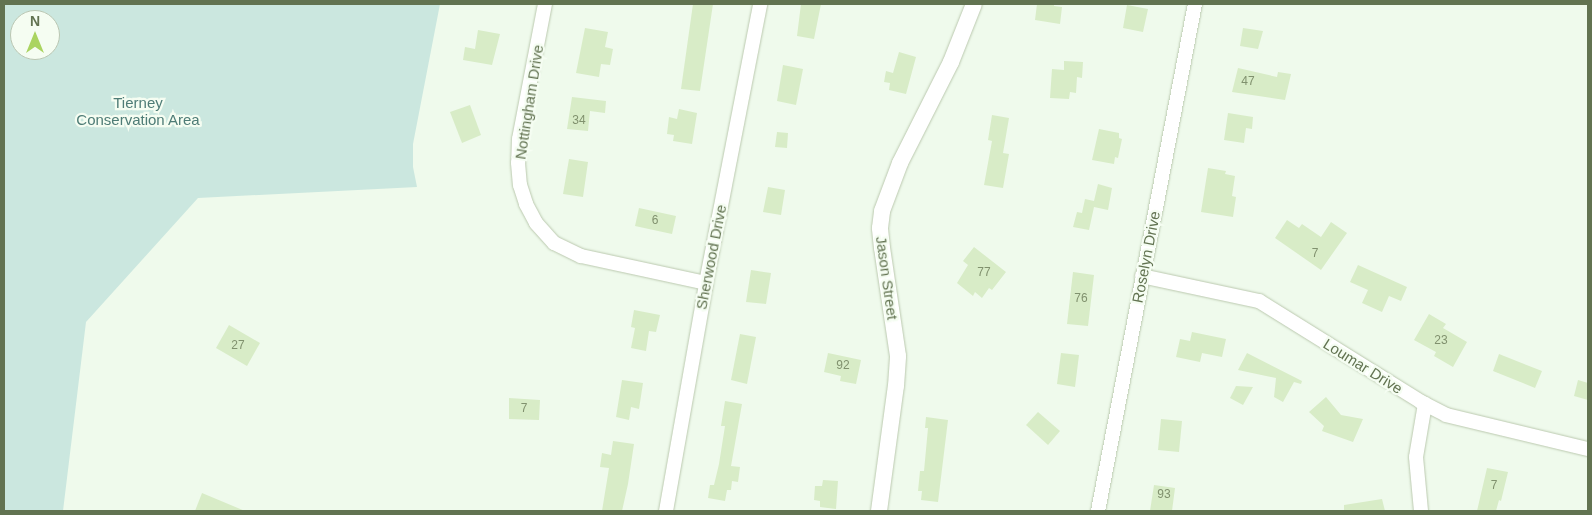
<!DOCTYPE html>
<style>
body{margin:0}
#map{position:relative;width:1592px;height:515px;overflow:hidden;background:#effaec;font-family:Arial,sans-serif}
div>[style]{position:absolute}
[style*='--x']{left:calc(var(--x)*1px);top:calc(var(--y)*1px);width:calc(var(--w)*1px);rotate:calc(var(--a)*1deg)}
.green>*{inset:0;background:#cbe7df}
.building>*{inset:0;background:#d8ecc7}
.roads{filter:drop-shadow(0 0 1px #bbc9af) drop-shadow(0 0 1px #bbc9af)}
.minor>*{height:14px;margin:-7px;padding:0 7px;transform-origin:7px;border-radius:7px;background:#fff}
.tertiary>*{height:16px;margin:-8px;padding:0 8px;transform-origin:8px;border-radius:8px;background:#fff}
span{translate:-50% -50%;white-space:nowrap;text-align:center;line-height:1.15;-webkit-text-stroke:4.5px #f5fdf2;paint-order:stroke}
.number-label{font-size:12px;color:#80916e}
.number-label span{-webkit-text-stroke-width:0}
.park-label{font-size:15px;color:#4e7c76}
.street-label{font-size:15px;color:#627351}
.frame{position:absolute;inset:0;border:5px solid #627351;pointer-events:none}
.north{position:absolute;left:10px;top:10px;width:50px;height:50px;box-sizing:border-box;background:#f5fdf2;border:1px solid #bac6b2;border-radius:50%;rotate:0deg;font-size:14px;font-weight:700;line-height:20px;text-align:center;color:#627351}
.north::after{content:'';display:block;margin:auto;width:18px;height:22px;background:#aad461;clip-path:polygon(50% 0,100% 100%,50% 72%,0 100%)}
</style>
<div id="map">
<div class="green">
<i style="clip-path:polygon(evenodd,4px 4px,440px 4px,413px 144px,413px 167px,417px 187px,198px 198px,86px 322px,63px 511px,4px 511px,4px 4px,20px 20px,50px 20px,50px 50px,20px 50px,20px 20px)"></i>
</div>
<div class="building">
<i style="clip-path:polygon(693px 4px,713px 4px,700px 91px,681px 89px)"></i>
<i style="clip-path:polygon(801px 4px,821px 4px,814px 39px,797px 36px)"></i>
<i style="clip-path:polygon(1037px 4px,1054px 4px,1054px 6px,1062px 7px,1060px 24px,1035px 20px)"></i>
<i style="clip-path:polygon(1127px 5px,1148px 9px,1143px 32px,1123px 28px)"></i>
<i style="clip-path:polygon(585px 28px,608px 32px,605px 47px,613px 49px,610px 65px,601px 64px,599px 77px,576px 73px)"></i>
<i style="clip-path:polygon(1243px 28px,1263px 31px,1258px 49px,1240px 46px)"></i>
<i style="clip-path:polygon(478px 30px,500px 34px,492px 65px,463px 60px,465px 47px,475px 49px)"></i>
<i style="clip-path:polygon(899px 52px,916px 57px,906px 94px,889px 90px,890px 83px,884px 82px,886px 71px,893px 73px)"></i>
<i style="clip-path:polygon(1064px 61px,1083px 62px,1082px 78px,1077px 77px,1076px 93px,1070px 92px,1069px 99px,1050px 98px,1052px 69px,1064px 70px)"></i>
<i style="clip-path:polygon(783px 65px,803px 69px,796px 105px,777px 101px)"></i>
<i style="clip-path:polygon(1238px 68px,1277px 77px,1278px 72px,1291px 74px,1285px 100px,1232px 92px)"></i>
<i style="clip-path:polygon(572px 97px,606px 101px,605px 113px,590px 111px,588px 131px,567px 129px)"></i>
<i style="clip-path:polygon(470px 105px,481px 135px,462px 143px,450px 112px)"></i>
<i style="clip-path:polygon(679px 109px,697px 113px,692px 144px,673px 141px,674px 135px,667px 134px,669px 117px,677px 119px)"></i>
<i style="clip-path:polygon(1228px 113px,1253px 117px,1252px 129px,1246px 128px,1244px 143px,1224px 140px)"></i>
<i style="clip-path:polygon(992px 115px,1009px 118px,1003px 153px,1009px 154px,1003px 188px,984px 185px,992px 141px,988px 140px)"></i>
<i style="clip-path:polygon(1099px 129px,1119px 133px,1119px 138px,1122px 139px,1118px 158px,1115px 157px,1114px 164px,1092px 160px)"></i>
<i style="clip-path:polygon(777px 132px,788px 133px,787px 148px,775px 147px)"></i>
<i style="clip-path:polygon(569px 159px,588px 162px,583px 197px,563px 194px)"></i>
<i style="clip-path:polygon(1208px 168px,1226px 171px,1225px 174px,1235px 176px,1232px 196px,1236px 197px,1233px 217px,1201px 212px)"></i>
<i style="clip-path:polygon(1098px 184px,1112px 188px,1108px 210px,1094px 207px,1089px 230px,1073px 227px,1077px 212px,1082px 213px,1085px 199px,1094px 201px)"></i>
<i style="clip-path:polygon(768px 187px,785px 190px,781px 215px,763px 212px)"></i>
<i style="clip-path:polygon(639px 208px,676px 216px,672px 234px,635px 226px)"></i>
<i style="clip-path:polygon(1287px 220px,1299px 228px,1302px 224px,1321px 237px,1331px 222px,1347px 233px,1321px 270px,1275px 238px)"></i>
<i style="clip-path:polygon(974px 247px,1006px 272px,992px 290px,989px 288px,982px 298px,975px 292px,973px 296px,957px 283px,968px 265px,963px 261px)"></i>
<i style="clip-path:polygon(1358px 265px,1407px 287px,1401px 301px,1389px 296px,1382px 312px,1362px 303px,1368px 290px,1350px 282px)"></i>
<i style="clip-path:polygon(751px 270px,771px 273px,766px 304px,746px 302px)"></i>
<i style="clip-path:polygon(1073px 272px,1094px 275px,1088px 326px,1067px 324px)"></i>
<i style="clip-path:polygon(634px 310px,660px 315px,656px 332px,649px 331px,646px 351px,631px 348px,635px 328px,631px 327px)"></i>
<i style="clip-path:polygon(1429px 314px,1446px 324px,1443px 328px,1467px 342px,1453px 367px,1434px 356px,1436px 352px,1414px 340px)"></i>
<i style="clip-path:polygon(229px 325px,260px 343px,247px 366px,216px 348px)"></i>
<i style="clip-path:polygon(1192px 332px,1226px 339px,1222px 357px,1202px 353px,1200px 362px,1176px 357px,1180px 339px,1190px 341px)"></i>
<i style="clip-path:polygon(740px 334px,756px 337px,747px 384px,731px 380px)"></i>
<i style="clip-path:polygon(828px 353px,861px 360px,856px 384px,840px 381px,841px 376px,824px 372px)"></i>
<i style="clip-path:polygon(1061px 353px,1079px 355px,1075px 387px,1057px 384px)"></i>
<i style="clip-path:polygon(1247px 353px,1302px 381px,1301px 384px,1294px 382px,1283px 402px,1274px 397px,1276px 378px,1238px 370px)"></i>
<i style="clip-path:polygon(1499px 354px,1542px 371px,1535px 388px,1493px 371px)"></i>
<i style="clip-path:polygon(622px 380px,643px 383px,639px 409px,631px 407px,629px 420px,616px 417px)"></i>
<i style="clip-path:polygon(1578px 380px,1588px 383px,1588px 400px,1574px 396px)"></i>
<i style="clip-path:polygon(1236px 386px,1253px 387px,1243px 405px,1230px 398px)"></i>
<i style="clip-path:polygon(1326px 397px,1341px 415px,1363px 419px,1353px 442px,1322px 431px,1324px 426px,1309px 412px)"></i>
<i style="clip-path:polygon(509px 398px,540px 400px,539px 420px,509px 419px)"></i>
<i style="clip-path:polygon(725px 401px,742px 404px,731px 466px,740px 467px,738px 482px,732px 481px,731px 490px,727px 490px,725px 501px,708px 498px,710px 485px,714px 485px,719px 464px,725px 426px,721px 426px)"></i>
<i style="clip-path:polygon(1038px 412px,1060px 431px,1048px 445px,1026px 425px)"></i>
<i style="clip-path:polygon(926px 417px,948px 420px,938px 502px,921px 500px,922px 491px,918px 491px,920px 471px,924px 471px,928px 428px,925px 428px)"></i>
<i style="clip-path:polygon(1161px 419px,1182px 421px,1179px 452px,1158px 450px)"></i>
<i style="clip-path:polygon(613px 441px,634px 444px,628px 484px,622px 511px,602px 511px,609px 468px,600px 467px,602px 453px,611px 455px)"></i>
<i style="clip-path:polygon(1487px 468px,1508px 472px,1501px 501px,1499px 500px,1496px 511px,1477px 511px)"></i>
<i style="clip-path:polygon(823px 480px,838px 481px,836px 509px,820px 507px,820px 501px,814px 500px,815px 486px,822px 486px)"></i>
<i style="clip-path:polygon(1154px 485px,1175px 488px,1172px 511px,1150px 511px)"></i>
<i style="clip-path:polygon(202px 493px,245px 511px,195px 511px)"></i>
<i style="clip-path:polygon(1382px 499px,1385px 511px,1344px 511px,1344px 505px)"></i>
</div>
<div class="roads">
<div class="minor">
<i style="--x:545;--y:4;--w:137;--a:100.9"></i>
<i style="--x:519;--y:139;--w:24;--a:92"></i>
<i style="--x:518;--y:163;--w:22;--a:85"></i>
<i style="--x:520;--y:185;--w:20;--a:72"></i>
<i style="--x:526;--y:204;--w:21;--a:62"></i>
<i style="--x:536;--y:223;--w:27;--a:48"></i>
<i style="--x:554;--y:243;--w:30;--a:26"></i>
<i style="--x:581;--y:256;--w:128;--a:12.2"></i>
<i style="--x:1142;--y:276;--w:120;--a:12.1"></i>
<i style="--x:1259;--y:301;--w:191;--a:31.9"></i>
<i style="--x:1421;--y:402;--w:28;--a:27"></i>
<i style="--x:1446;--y:415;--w:146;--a:13.5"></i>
<i style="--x:666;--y:511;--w:231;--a:-80"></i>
<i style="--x:706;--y:283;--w:284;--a:-79"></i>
<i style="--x:1098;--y:511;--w:516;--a:-79.17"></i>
<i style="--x:1421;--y:511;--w:54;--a:-95.3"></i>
<i style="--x:1416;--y:457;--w:54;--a:-80.4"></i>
</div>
<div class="tertiary">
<i style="--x:879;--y:511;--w:126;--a:-82.3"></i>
<i style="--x:896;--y:386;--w:30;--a:-86"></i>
<i style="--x:898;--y:356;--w:109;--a:-98.4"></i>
<i style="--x:882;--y:248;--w:20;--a:-96"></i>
<i style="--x:880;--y:228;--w:17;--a:-83"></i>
<i style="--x:882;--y:211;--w:51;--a:-69.4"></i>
<i style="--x:900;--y:163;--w:113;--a:-63.2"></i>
<i style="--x:951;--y:62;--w:62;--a:-68.4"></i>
</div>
</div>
<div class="number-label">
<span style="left:1248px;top:82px">47</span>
<span style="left:579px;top:121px">34</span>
<span style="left:655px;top:221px">6</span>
<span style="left:1315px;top:254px">7</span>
<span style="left:984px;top:273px">77</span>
<span style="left:1081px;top:299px">76</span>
<span style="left:1441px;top:341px">23</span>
<span style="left:238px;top:346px">27</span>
<span style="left:843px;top:366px">92</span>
<span style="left:524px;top:409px">7</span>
<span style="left:1494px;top:486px">7</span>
<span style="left:1164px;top:495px">93</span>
</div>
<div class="park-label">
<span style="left:138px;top:111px">Tierney<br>Conservation Area</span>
</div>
<div class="street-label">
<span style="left:529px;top:102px;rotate:-81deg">Nottingham Drive</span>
<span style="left:711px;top:257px;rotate:-79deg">Sherwood Drive</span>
<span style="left:1146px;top:257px;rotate:-79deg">Roselyn Drive</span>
<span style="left:887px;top:278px;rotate:82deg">Jason Street</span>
<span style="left:1363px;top:366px;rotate:32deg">Loumar Drive</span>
</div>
<div class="frame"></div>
<div class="north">N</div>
</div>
